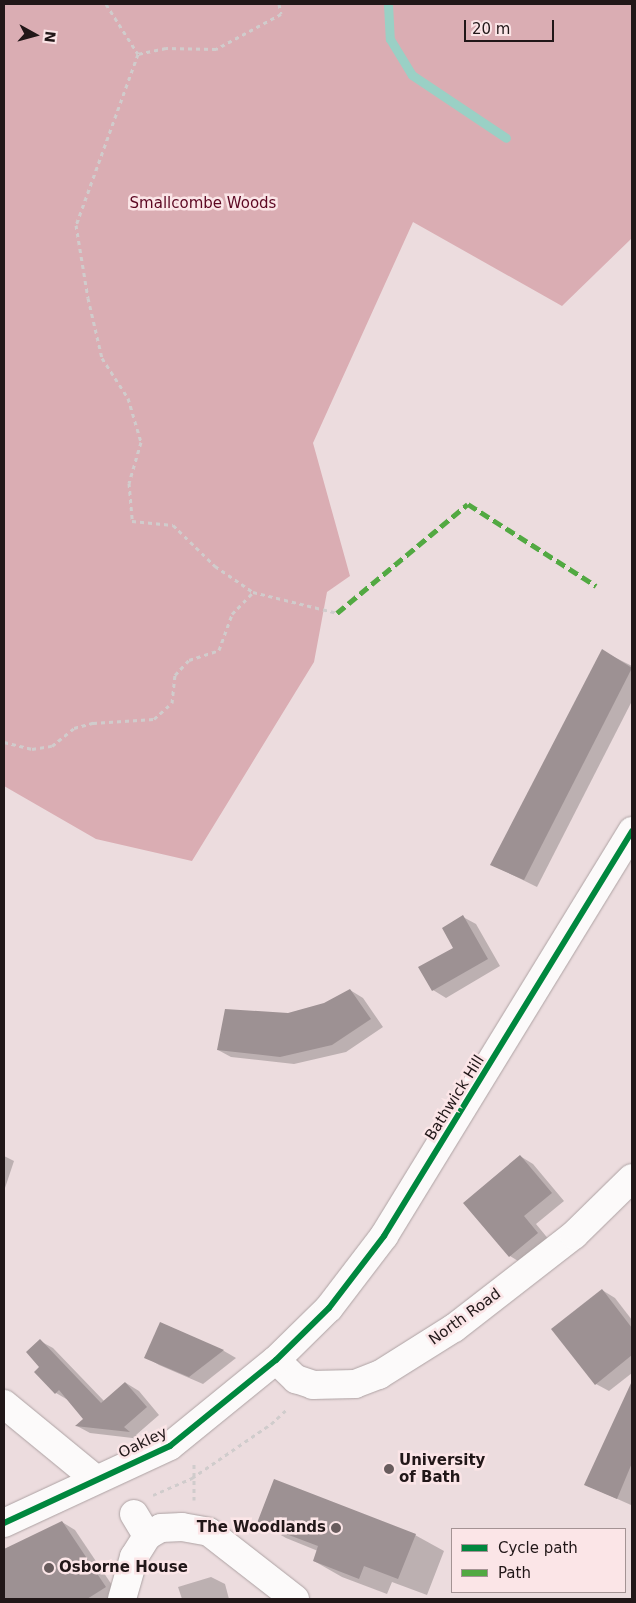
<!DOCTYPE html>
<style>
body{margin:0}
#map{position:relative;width:636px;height:1603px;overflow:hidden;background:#ecdcde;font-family:"DejaVu Sans",sans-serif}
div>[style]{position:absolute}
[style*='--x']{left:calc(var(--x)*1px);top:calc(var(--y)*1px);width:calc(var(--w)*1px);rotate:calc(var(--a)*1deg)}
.forest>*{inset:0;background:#daadb3}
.shadow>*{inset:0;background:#0003}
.stream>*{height:9px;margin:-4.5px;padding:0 4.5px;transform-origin:4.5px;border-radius:4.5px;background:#9ad0c5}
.building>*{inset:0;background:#9d9193}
.path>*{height:3px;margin-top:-1.5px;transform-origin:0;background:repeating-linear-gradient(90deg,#d0cccc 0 4px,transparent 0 8px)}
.roads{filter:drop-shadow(0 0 1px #ada2a3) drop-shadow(0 0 1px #ada2a3)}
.minor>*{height:28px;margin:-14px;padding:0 14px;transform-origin:14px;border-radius:14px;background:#fcfafa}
.quiet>*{height:5px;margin-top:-2.5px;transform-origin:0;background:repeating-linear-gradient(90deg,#52a942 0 10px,transparent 0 15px)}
.cycleway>*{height:6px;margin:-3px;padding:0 3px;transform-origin:3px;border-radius:3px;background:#00873e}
.dots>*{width:14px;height:14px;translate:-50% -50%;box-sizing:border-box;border:2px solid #fbe5e7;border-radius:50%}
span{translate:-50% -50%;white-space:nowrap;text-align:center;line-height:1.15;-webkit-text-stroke:5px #fbe5e7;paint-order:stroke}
.park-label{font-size:15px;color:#5c0722}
.street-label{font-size:15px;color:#211718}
.poi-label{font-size:15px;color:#211718;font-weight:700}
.left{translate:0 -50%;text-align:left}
.right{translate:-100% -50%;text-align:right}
.frame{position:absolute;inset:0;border:5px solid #211718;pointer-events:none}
.legend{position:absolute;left:451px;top:1528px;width:175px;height:65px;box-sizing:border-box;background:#fbe5e7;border:1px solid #a49394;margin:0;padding:6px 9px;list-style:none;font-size:15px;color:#211718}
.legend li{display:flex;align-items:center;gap:10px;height:25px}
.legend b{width:25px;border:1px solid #a49394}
.north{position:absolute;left:10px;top:10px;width:50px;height:50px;-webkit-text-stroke:4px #fbe5e7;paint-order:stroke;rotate:97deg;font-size:14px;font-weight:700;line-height:20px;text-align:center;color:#211718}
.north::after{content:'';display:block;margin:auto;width:18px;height:22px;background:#211718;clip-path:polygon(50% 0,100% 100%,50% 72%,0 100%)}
.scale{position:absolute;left:464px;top:20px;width:90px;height:22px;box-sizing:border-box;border:2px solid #211718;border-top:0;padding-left:6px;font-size:15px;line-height:18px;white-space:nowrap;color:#211718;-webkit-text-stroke:4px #fbe5e7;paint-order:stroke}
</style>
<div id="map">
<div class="forest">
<i style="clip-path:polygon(4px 4px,632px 4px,632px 238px,562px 306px,413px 222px,313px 443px,350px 576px,327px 592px,314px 662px,192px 861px,96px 839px,4px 786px)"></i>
</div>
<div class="shadow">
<i style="clip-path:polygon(602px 651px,632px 666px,632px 701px,537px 887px,492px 865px)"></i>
<i style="clip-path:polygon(463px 917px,476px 924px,500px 966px,446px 998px,433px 990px,455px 949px)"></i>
<i style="clip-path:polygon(350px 990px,363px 998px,383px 1027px,346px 1052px,294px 1064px,231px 1057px,218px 1050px,288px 1015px,324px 1004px)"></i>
<i style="clip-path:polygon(4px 1156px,14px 1161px,4px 1191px)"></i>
<i style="clip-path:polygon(520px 1156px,533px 1164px,564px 1201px,536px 1224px,550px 1241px,523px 1264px,510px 1256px)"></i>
<i style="clip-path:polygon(602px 1290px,615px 1298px,632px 1320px,632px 1373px,609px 1391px,596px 1384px)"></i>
<i style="clip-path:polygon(161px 1323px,224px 1351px,236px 1358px,203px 1384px,159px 1365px,146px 1357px)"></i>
<i style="clip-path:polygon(40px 1341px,53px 1348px,105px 1402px,126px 1383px,139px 1391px,159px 1415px,136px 1435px,141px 1439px,90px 1433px,77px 1426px,84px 1419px,68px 1400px,56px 1393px,41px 1367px)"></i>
<i style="clip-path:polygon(621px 1410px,632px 1416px,631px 1505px,586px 1485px)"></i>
<i style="clip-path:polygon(62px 1522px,75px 1530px,118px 1594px,111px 1599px,4px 1599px,4px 1551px)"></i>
<i style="clip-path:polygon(258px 1522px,415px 1535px,444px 1551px,427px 1595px,392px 1582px,387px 1594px,342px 1577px,314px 1561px,318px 1551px,286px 1538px)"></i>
<i style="clip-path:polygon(211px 1577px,225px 1584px,229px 1599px,182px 1599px,178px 1587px)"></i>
</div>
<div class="stream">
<i style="--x:388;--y:4;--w:35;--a:87"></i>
<i style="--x:390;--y:39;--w:42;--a:58.6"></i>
<i style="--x:412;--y:75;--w:113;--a:33.8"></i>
</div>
<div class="building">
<i style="clip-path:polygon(602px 649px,632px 668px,524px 880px,490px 865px)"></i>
<i style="clip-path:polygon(463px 915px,488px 959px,432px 991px,418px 967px,453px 948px,442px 928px)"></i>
<i style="clip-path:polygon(350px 989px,371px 1019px,332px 1045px,280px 1057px,217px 1050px,225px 1009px,288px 1013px,324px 1003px)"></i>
<i style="clip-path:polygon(520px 1155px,552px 1193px,524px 1216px,538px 1233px,509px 1257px,463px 1203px)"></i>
<i style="clip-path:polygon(602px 1289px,632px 1328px,632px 1355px,595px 1385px,551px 1329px)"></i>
<i style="clip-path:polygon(160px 1322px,224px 1350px,189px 1377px,144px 1358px)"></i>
<i style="clip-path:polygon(40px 1339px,101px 1403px,125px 1382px,147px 1407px,124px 1427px,130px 1432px,75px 1426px,83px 1419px,59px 1390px,55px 1394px,34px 1372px,39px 1367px,26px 1352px)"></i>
<i style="clip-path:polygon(632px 1381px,632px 1463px,617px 1499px,584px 1485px)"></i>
<i style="clip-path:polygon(274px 1479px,416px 1534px,398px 1579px,364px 1566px,359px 1579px,313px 1561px,318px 1546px,257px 1523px)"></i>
<i style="clip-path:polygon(62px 1521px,106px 1587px,87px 1599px,4px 1599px,4px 1549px)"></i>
</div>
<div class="path">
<i style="--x:106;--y:4;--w:59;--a:57.4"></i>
<i style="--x:279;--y:4;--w:10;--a:79"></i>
<i style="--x:281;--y:14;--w:74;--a:151.7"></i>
<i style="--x:216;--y:49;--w:50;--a:-178.9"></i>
<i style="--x:166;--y:48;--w:29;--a:168"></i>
<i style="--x:138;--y:54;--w:182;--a:109.9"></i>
<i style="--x:76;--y:225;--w:74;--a:80.7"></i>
<i style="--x:88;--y:298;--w:62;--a:76.9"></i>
<i style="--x:102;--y:358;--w:48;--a:57"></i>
<i style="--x:128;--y:398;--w:46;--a:73.5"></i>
<i style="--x:141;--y:442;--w:43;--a:106.3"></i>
<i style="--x:129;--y:483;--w:38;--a:85"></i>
<i style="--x:132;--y:521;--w:41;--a:5.6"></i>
<i style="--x:173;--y:525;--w:59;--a:44.3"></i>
<i style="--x:215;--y:566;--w:46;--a:34.4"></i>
<i style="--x:253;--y:592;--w:87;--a:14"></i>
<i style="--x:4;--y:742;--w:29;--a:14"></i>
<i style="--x:32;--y:749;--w:20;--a:-9"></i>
<i style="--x:52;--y:746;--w:28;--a:-39"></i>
<i style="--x:74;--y:728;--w:20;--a:-15"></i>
<i style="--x:93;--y:723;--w:61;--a:-3.8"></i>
<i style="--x:154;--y:719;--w:24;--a:-42"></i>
<i style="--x:172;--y:703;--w:28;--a:-84"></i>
<i style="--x:175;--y:675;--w:21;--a:-47"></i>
<i style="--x:189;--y:660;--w:32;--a:-18"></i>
<i style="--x:219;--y:650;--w:38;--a:-70"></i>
<i style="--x:232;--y:614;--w:30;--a:-46"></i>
<i style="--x:153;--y:1495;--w:43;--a:-23.6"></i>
<i style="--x:192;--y:1478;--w:96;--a:-34.4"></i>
<i style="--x:271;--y:1424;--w:23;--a:-43"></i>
<i style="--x:194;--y:1500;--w:36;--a:-90"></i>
</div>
<div class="roads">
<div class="minor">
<i style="--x:276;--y:1360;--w:28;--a:44"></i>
<i style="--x:296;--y:1379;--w:18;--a:19"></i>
<i style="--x:313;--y:1385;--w:42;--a:-1.4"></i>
<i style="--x:355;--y:1384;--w:26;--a:-21"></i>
<i style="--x:379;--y:1375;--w:89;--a:-32.1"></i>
<i style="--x:454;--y:1328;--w:152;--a:-37.8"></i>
<i style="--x:574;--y:1235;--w:81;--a:-44.5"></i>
<i style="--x:4;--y:1404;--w:117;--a:39.4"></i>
<i style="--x:134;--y:1514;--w:26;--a:59"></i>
<i style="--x:4;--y:1523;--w:183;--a:-24.9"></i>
<i style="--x:170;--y:1446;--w:136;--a:-39.1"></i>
<i style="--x:276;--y:1360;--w:74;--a:-44.5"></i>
<i style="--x:329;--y:1308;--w:91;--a:-52.6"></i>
<i style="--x:384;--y:1236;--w:475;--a:-58.5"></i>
<i style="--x:122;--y:1599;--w:44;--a:-74.1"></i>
<i style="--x:134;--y:1557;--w:25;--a:-58"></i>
<i style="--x:147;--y:1536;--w:16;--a:-30"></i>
<i style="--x:161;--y:1528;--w:21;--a:-3"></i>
<i style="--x:182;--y:1527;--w:27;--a:10"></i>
<i style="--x:209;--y:1532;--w:109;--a:37.9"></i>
</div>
</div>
<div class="quiet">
<i style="--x:337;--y:613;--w:170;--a:-39.8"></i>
<i style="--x:468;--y:504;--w:152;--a:32.6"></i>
</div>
<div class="cycleway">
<i style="--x:4;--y:1523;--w:183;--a:-24.9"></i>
<i style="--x:170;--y:1446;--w:136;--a:-39.1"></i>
<i style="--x:276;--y:1360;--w:74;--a:-44.5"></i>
<i style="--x:329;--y:1308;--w:91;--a:-52.6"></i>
<i style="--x:384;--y:1236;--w:475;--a:-58.5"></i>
</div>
<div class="dots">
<i style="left:389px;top:1469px;background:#685c5d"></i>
<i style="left:336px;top:1528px;background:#685c5d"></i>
<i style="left:49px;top:1568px;background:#685c5d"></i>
</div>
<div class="park-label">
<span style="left:203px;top:204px">Smallcombe Woods</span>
</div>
<div class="street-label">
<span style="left:455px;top:1098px;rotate:-58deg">Bathwick Hill</span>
<span style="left:465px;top:1317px;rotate:-36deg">North Road</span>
<span style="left:143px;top:1443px;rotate:-26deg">Oakley</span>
</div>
<div class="poi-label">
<span class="left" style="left:399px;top:1469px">University<br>of Bath</span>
<span class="right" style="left:326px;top:1528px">The Woodlands</span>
<span class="left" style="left:59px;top:1568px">Osborne House</span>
</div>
<div class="frame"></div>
<ul class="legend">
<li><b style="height:6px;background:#00873e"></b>Cycle path</li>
<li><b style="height:6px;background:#52a942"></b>Path</li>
</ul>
<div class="north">N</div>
<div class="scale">20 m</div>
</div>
